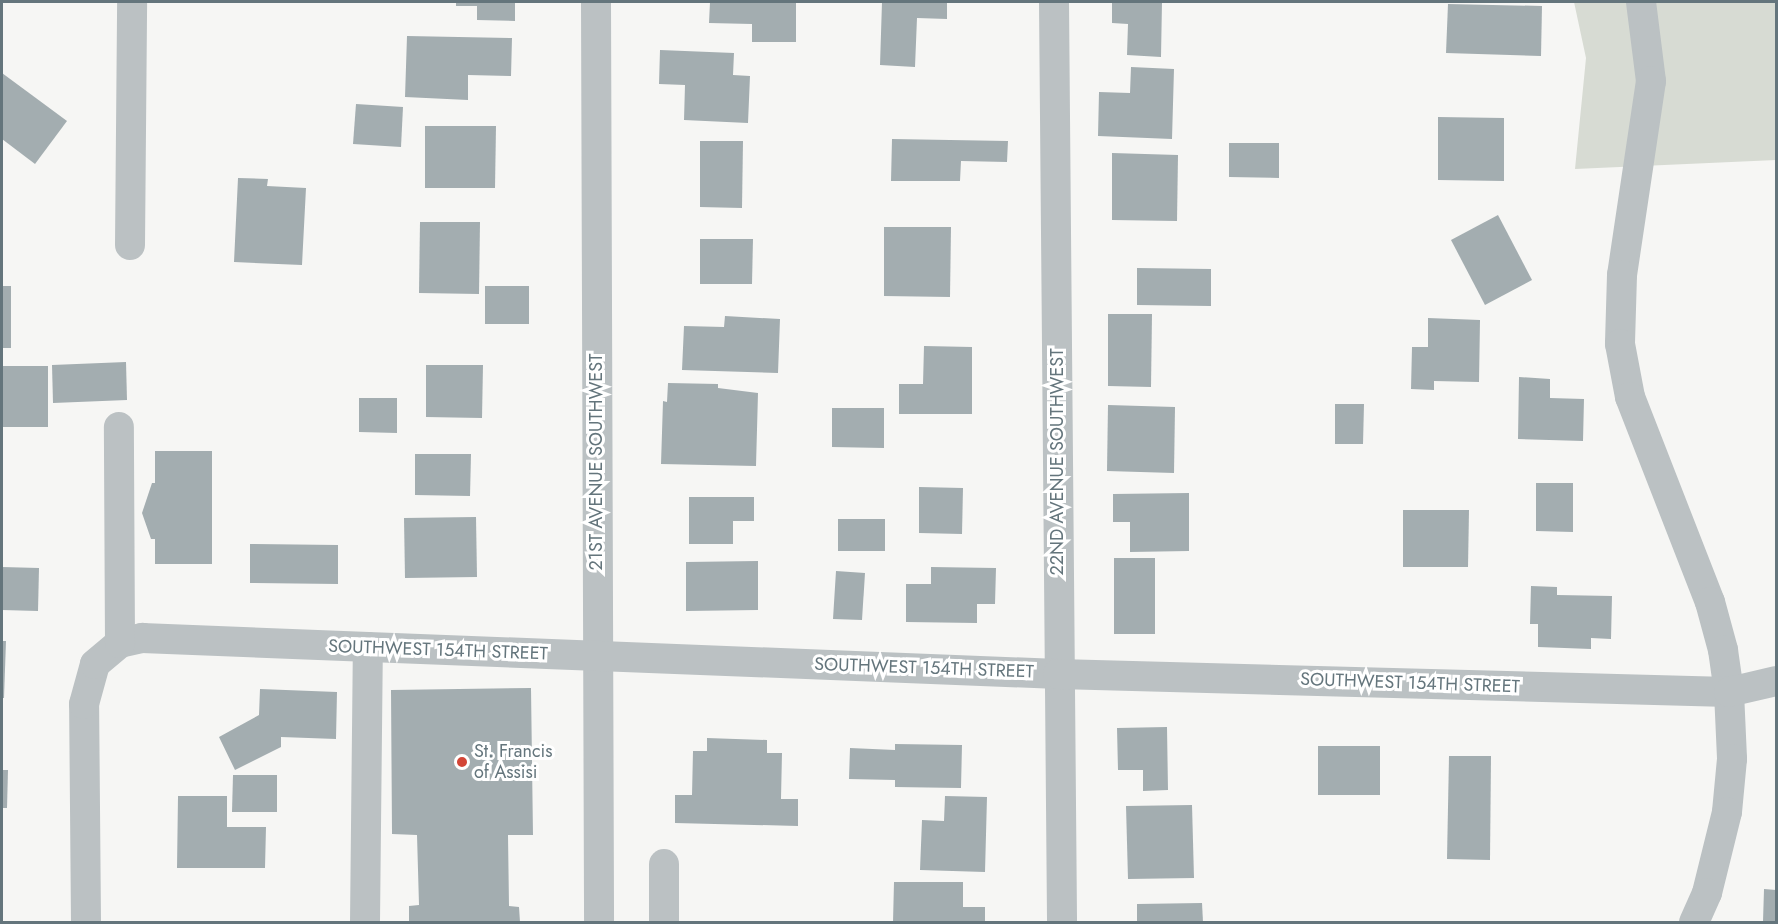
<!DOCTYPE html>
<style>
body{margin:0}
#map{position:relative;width:1778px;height:924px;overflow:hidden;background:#f6f6f4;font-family:Jost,sans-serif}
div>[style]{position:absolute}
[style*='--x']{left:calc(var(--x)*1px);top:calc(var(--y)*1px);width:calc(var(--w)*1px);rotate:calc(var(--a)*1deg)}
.green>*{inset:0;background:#d7dbd3}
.building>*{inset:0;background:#a3adb0}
.minor>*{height:30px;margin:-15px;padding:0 15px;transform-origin:15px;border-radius:15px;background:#bbc1c3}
.dots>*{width:16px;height:16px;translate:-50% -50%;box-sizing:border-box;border:3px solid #fff;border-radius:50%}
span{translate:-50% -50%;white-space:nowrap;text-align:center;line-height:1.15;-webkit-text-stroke:6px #fff;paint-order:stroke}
.street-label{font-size:18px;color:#64757c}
.poi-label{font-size:18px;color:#64757c}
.left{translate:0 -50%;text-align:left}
.frame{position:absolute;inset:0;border:3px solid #64757c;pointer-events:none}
</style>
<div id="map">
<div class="green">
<i style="clip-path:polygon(1574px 2px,1776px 2px,1776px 160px,1575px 169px,1586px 58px)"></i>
</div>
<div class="building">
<i style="clip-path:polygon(456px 2px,515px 2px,515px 21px,477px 20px,477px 6px,456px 6px)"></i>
<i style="clip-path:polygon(710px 2px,796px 2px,796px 42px,752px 42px,752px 24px,709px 23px)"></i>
<i style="clip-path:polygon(882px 2px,947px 2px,947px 19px,917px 18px,915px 67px,880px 65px)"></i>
<i style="clip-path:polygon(1112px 2px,1162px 2px,1161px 57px,1127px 55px,1128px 24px,1112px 23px)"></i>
<i style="clip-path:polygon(1448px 4px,1542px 6px,1541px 56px,1446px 53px)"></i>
<i style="clip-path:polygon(407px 36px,512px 38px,511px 76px,468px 75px,468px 100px,405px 97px)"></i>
<i style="clip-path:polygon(660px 50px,734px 53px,733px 75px,750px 76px,748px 123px,684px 120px,685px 85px,659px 84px)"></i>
<i style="clip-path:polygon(1131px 67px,1174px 69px,1172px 139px,1098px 136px,1099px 92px,1130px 93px)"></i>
<i style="clip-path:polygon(2px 73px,67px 121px,35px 164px,2px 139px)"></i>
<i style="clip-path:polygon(356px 104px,403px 107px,401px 147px,353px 144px)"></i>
<i style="clip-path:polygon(1438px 117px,1504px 118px,1504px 181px,1438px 180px)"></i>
<i style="clip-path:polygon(425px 126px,496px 126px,495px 188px,425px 188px)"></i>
<i style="clip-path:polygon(892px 139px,1008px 141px,1007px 162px,961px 161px,960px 181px,891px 181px)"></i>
<i style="clip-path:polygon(700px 141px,743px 141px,742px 208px,700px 207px)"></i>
<i style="clip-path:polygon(1229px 143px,1279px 143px,1279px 178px,1229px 177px)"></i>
<i style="clip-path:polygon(1112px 153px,1178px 155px,1177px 221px,1112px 220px)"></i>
<i style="clip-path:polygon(238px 178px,268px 179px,267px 186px,306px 188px,302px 265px,234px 262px)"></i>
<i style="clip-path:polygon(1498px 215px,1532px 280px,1485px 305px,1451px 240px)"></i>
<i style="clip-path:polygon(420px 222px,480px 222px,479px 294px,419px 293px)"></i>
<i style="clip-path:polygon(884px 227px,951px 227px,950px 297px,884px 296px)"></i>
<i style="clip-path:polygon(700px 239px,753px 239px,752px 284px,700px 284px)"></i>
<i style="clip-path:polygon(1137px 268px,1211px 269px,1211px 306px,1137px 305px)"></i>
<i style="clip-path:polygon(2px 286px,11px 286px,11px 348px,2px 348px)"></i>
<i style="clip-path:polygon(485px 286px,529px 286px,529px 324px,485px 324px)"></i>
<i style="clip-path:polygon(1108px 314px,1152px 314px,1151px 387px,1108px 386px)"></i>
<i style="clip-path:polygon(725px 316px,780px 319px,778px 373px,682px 370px,684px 326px,724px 327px)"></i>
<i style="clip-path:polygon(1428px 318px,1480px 320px,1479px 382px,1434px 381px,1434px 390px,1411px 389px,1412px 347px,1428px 347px)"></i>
<i style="clip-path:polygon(924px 346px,972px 347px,972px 414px,899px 414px,899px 384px,923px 384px)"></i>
<i style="clip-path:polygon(126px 362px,127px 400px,53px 403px,52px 365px)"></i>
<i style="clip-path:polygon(426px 365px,483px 365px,482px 418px,426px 417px)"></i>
<i style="clip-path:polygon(2px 366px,48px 366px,48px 427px,2px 427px)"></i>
<i style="clip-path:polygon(1519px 377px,1550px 379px,1550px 398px,1584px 399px,1583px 441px,1518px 439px)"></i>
<i style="clip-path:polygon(668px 383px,718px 384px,718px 388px,758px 393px,756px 466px,661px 464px,663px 401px,667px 402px)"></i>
<i style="clip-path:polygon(359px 398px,397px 398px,397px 433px,359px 432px)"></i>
<i style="clip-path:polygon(1335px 404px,1364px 404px,1363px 444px,1335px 444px)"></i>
<i style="clip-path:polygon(1108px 405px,1175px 407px,1174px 473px,1107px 471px)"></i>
<i style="clip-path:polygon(832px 408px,884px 408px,884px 448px,832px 447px)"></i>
<i style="clip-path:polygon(155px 451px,212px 451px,212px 564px,155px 564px,155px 539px,151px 539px,142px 513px,152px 483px,155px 483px)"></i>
<i style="clip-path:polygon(415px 454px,471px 454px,470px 496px,415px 495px)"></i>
<i style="clip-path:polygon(1536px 483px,1573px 483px,1573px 532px,1536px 531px)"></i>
<i style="clip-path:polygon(919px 487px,963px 488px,962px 534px,919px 533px)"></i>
<i style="clip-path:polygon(1189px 493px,1189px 551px,1130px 552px,1130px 522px,1113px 522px,1113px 494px)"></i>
<i style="clip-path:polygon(689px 497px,754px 497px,754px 521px,733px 521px,733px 544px,689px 544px)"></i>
<i style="clip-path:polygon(1403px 510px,1469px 510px,1468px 567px,1403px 567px)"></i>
<i style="clip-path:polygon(476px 517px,477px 577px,405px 578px,404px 518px)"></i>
<i style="clip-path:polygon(838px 519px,885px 519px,885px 551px,838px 551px)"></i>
<i style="clip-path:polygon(250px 544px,338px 545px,338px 584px,250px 583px)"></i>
<i style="clip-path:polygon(1114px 558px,1155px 558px,1155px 634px,1114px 634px)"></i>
<i style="clip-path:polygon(758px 561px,758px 610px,686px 611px,686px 562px)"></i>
<i style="clip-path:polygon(2px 567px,39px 568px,38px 611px,2px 610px)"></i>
<i style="clip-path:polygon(931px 567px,996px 568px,995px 604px,977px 604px,977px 623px,906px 622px,906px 584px,931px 584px)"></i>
<i style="clip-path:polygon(836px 571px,865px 573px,862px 620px,833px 619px)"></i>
<i style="clip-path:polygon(1531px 586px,1557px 587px,1557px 595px,1612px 596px,1611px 639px,1591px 638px,1591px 649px,1538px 647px,1538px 624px,1530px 624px)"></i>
<i style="clip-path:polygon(2px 641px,6px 641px,4px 698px,2px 698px)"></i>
<i style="clip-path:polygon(531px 688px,533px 835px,508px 835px,509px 906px,519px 907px,520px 922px,409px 922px,409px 906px,419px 905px,417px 835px,392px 834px,391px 690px)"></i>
<i style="clip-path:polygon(260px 689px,337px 692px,336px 739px,281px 737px,281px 747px,235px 770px,219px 737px,259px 715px)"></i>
<i style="clip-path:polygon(1167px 727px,1168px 790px,1143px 791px,1143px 770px,1118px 770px,1117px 728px)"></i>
<i style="clip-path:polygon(707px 738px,767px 740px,767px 753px,782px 753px,781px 799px,798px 799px,798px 826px,675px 823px,675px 795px,692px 795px,693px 751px,707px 751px)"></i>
<i style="clip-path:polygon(895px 744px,962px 745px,961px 788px,895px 787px,895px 780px,849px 779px,850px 748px,895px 750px)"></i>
<i style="clip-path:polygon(1318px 746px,1380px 746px,1380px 795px,1318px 795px)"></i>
<i style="clip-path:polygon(1449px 756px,1491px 756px,1490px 860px,1447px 859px)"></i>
<i style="clip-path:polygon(2px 770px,8px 770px,7px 808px,2px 808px)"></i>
<i style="clip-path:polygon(233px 775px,277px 775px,277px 812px,232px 812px)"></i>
<i style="clip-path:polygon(178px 796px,227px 796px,227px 827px,266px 827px,265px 868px,177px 868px)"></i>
<i style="clip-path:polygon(945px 796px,987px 797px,985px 872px,920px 870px,922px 820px,944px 821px)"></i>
<i style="clip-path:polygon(1192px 805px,1194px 878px,1128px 879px,1126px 806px)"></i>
<i style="clip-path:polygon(894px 882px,963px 882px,963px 907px,985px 907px,985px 922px,893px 922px)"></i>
<i style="clip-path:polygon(1764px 889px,1776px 890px,1776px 922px,1763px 922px)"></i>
<i style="clip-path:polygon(1202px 903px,1203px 922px,1137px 922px,1137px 904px)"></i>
</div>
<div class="minor">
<i style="--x:596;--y:2;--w:920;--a:89.81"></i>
<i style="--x:1054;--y:2;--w:920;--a:89.5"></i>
<i style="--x:1641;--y:2;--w:80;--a:82.8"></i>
<i style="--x:1651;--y:81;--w:196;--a:98.5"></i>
<i style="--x:1622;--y:275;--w:69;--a:91.7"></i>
<i style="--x:1620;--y:344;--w:54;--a:79.3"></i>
<i style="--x:1630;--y:397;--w:220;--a:68.7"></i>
<i style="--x:1710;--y:602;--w:50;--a:74.8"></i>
<i style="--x:1723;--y:650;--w:42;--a:81.9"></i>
<i style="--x:1729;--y:692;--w:67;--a:87.4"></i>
<i style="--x:1732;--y:759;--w:53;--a:95.4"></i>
<i style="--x:1727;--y:812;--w:83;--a:103.9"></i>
<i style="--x:1707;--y:893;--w:32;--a:114"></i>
<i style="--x:130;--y:245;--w:243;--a:-89.5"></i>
<i style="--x:120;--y:643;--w:23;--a:-13"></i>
<i style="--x:142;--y:638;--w:917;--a:2.25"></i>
<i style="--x:1058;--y:674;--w:671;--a:1.54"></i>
<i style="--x:1729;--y:692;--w:48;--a:-13.2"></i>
<i style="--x:664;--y:864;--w:58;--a:90"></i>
<i style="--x:86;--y:922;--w:218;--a:-90.5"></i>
<i style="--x:84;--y:704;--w:41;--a:-74.6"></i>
<i style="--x:95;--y:664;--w:33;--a:-40"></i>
<i style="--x:120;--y:643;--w:216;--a:-90.3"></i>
<i style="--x:365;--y:922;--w:275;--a:-89.4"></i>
</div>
<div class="dots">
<i style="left:462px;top:762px;background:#d34637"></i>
</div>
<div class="street-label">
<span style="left:596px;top:462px;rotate:-90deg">21ST AVENUE SOUTHWEST</span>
<span style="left:1057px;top:462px;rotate:-90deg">22ND AVENUE SOUTHWEST</span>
<span style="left:438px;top:650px;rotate:2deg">SOUTHWEST 154TH STREET</span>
<span style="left:924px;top:668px;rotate:2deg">SOUTHWEST 154TH STREET</span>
<span style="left:1410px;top:683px;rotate:2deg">SOUTHWEST 154TH STREET</span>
</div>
<div class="poi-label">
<span class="left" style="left:474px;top:762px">St. Francis<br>of Assisi</span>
</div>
<div class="frame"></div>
</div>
